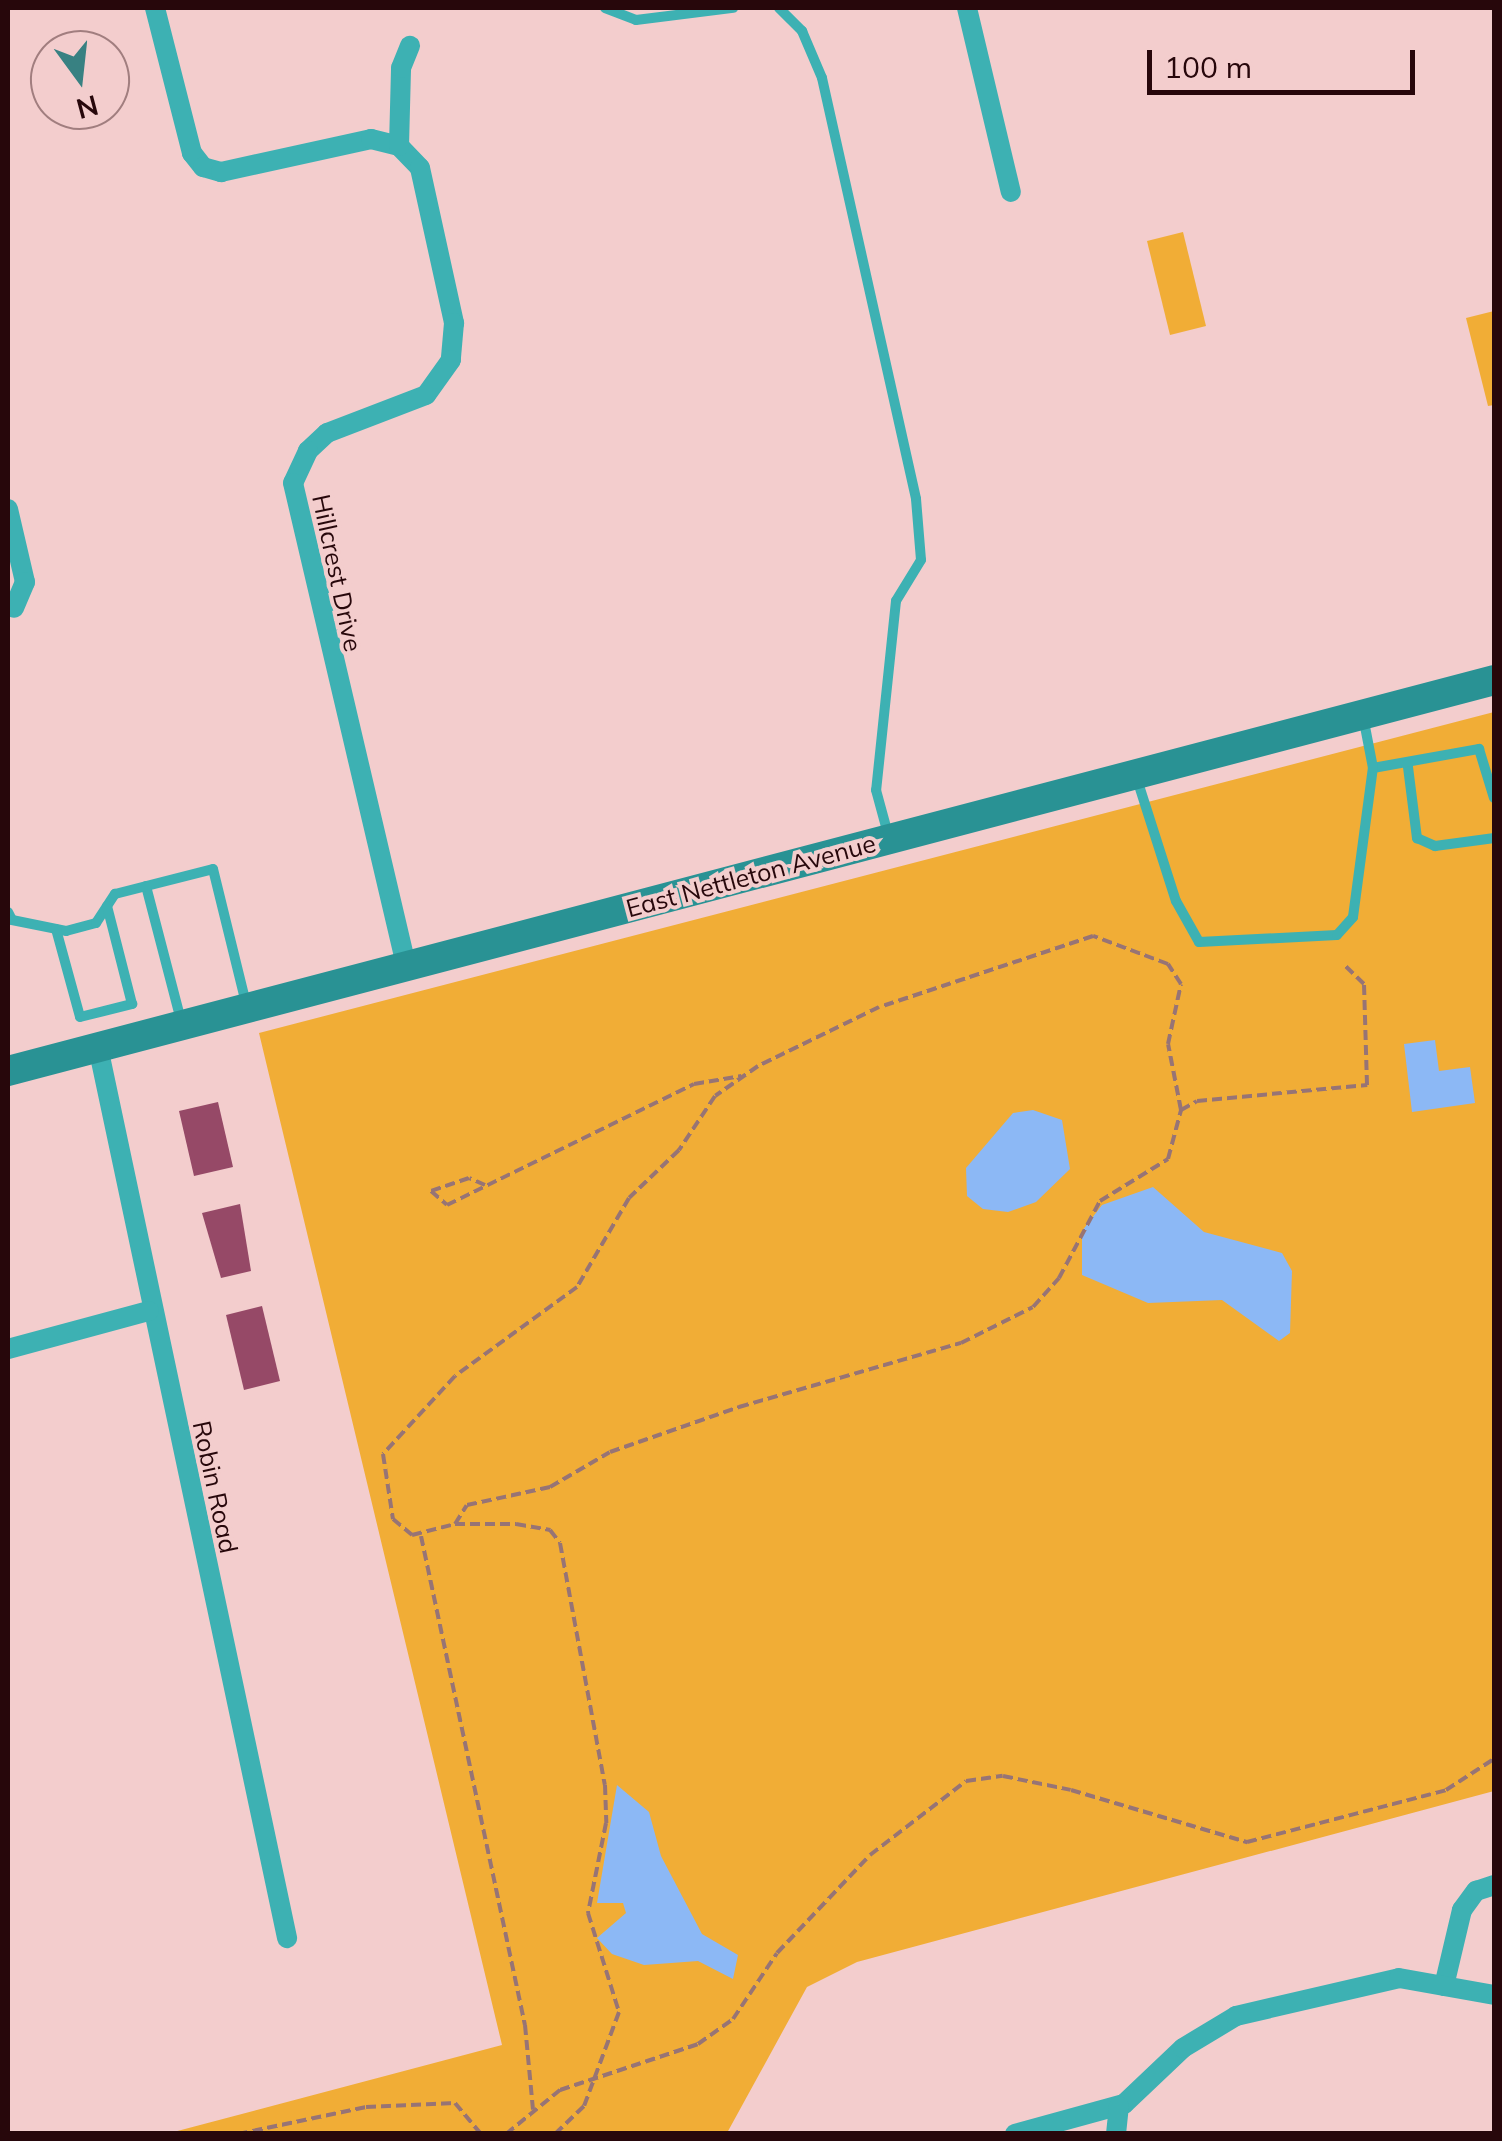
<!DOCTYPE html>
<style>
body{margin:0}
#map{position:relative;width:1502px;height:2141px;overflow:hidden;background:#f3cdcd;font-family:Mulish,sans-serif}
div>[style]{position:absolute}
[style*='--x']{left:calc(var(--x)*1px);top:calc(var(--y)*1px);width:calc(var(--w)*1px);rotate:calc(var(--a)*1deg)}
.green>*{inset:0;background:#f1ad36}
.water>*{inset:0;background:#8cb8f5}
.building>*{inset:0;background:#964967}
.path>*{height:4px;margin-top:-2px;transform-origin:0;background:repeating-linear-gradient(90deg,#977475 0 10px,transparent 0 15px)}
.lane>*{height:10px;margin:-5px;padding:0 5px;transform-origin:5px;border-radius:5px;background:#3db1b3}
.street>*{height:20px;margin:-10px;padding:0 10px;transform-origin:10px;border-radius:10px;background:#3db1b3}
.secondary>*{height:30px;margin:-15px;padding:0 15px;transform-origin:15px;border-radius:15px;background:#299294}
span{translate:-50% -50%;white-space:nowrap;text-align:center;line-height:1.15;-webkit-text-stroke:8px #f3cdcd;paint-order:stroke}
.street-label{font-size:25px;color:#27070b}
.frame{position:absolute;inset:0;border:10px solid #27070b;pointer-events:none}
.north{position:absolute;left:30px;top:30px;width:100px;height:100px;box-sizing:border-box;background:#f3cdcd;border:2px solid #a17e7f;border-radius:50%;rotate:165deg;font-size:28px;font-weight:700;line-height:40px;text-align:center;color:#27070b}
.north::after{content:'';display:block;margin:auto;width:35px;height:45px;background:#388182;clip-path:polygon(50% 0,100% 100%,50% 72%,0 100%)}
.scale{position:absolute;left:1147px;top:50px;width:268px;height:45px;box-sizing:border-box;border:5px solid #27070b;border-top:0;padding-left:12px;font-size:30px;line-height:35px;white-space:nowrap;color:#27070b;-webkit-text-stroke:8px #f3cdcd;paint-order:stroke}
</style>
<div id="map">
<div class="green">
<i style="clip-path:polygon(1183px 232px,1206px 326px,1170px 335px,1147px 241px)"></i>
<i style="clip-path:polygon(1494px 311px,1494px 405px,1488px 406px,1466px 318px)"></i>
<i style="clip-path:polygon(1494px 712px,1494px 1791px,857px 1962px,807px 1987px,727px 2133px,166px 2134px,502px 2045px,259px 1033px)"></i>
</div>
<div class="water">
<i style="clip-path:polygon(1435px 1040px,1439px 1071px,1470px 1067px,1475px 1103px,1412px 1112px,1404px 1044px)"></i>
<i style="clip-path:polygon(1033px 1110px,1062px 1120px,1070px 1169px,1036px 1202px,1008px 1212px,983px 1209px,967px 1196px,966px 1168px,1013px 1113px)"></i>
<i style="clip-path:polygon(1153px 1187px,1204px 1232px,1282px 1253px,1292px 1271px,1290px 1333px,1279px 1341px,1222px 1300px,1148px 1303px,1082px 1275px,1082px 1231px,1102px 1205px)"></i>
<i style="clip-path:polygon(617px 1785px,649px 1812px,661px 1856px,702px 1934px,738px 1955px,733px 1979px,698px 1961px,644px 1965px,612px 1954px,597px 1938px,626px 1913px,623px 1903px,597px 1903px)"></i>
</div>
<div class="building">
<i style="clip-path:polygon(218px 1102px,233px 1167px,194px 1176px,179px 1111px)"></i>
<i style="clip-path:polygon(240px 1204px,251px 1271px,221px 1278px,202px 1213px)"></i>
<i style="clip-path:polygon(262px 1306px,280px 1381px,244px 1390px,226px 1315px)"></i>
</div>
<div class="path">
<i style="--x:1181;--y:1110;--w:18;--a:-29"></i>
<i style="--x:1197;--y:1101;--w:171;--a:-5.4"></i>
<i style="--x:1367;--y:1085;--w:101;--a:-91.7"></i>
<i style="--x:1364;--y:984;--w:28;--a:-136"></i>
<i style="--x:485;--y:1185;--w:17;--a:-156"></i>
<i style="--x:469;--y:1178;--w:40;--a:161.1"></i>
<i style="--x:431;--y:1191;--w:21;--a:41"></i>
<i style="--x:447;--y:1205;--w:275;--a:-26.1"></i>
<i style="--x:694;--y:1084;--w:48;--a:-9.7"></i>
<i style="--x:455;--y:1524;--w:22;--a:-58"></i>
<i style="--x:467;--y:1505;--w:85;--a:-12.2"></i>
<i style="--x:550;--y:1487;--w:69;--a:-30.3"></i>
<i style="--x:610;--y:1452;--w:137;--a:-19.2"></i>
<i style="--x:739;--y:1407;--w:231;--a:-16.1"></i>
<i style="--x:961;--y:1343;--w:80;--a:-26.6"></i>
<i style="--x:1033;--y:1307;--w:39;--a:-48"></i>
<i style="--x:1059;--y:1278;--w:87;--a:-62"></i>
<i style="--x:1100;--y:1201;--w:80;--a:-31.7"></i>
<i style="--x:1168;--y:1159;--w:51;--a:-75.1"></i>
<i style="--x:1181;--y:1110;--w:67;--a:-101.1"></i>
<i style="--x:1168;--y:1044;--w:61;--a:-77.8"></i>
<i style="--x:1181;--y:984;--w:24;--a:-123"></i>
<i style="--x:1168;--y:964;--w:80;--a:-159.5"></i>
<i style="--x:1093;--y:936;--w:225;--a:161.6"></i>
<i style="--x:879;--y:1007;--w:135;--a:154"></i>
<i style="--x:758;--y:1066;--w:52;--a:145.1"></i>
<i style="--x:715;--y:1096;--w:65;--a:123.7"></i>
<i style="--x:679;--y:1150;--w:69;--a:136.2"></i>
<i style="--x:629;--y:1198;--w:103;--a:120.3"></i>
<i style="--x:577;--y:1287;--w:151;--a:143.9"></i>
<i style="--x:455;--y:1376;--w:106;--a:132.7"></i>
<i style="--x:383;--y:1454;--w:66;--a:81.3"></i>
<i style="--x:393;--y:1519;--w:25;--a:40"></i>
<i style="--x:412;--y:1535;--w:44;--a:-14.3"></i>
<i style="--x:455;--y:1524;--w:61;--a:0"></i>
<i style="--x:516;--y:1524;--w:35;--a:10"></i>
<i style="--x:550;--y:1530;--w:16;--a:52"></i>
<i style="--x:560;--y:1543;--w:246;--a:79.5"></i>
<i style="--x:605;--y:1785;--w:38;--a:88"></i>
<i style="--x:606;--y:1823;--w:92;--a:101.3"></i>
<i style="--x:588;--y:1913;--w:104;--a:72.6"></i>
<i style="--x:619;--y:2012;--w:100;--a:110.4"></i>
<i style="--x:584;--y:2106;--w:40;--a:136"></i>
<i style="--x:421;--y:1536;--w:500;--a:78"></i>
<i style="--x:525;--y:2025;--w:85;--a:84.6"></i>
<i style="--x:238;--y:2134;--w:131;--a:-11.9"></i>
<i style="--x:366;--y:2107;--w:89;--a:-2.6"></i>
<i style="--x:455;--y:2103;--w:40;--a:50"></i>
<i style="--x:506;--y:2134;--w:70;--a:-39.2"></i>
<i style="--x:560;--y:2090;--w:145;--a:-18.4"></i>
<i style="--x:698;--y:2044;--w:43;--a:-35.5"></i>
<i style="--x:733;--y:2019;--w:79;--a:-56.3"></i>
<i style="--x:777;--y:1953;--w:135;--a:-46.5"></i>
<i style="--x:870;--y:1855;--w:121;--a:-37.6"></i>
<i style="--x:966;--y:1781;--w:37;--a:-8"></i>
<i style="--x:1003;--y:1776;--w:69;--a:11.6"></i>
<i style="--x:1071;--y:1790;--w:184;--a:16.5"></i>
<i style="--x:1247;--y:1842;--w:206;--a:-14.6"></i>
<i style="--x:1446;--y:1790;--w:57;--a:-32.9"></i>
</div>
<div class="lane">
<i style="--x:605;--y:8;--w:33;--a:21"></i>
<i style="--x:636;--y:20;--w:98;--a:-7.1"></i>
<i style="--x:779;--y:8;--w:33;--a:45"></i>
<i style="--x:802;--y:31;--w:51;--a:66.9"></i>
<i style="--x:822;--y:78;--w:431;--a:77.4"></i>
<i style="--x:916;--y:499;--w:61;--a:85.3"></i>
<i style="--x:921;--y:560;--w:48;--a:121.4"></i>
<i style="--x:896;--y:601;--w:190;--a:96"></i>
<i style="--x:876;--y:790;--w:50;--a:74.8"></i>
<i style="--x:1408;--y:767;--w:72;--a:82.8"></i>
<i style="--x:1417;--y:838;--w:20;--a:24"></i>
<i style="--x:1435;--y:846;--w:60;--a:-7.7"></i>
<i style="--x:1373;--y:768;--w:108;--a:-10.2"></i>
<i style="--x:1479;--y:749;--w:51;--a:73"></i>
<i style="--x:1136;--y:776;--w:131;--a:72.3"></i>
<i style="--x:1176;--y:901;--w:47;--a:60.7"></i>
<i style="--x:1199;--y:942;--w:138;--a:-2.9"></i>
<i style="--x:1337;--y:935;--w:24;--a:-48"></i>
<i style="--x:1353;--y:917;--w:150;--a:-82.4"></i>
<i style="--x:1373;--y:768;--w:53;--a:-100.9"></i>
<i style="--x:146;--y:886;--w:143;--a:75.4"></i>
<i style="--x:8;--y:912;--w:9;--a:63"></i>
<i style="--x:12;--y:920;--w:55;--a:11.5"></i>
<i style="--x:66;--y:931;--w:31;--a:-15"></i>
<i style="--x:96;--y:923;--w:35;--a:-57"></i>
<i style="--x:115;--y:894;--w:101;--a:-14.3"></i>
<i style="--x:213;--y:869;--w:142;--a:76.2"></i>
<i style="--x:56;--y:929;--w:91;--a:74.7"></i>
<i style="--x:80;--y:1017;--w:54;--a:-14"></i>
<i style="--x:132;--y:1004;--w:101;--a:-104.3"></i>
</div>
<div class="street">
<i style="--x:155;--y:8;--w:150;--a:75.7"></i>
<i style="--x:192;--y:153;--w:18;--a:52"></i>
<i style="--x:203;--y:167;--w:19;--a:16"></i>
<i style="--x:221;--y:172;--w:154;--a:-12.4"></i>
<i style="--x:371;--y:139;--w:29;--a:14"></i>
<i style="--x:399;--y:146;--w:30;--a:46"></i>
<i style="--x:420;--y:168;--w:159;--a:77.6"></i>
<i style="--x:454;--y:323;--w:37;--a:95"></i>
<i style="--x:451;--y:360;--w:43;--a:125.5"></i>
<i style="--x:426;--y:395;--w:106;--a:159"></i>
<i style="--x:327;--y:433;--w:26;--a:137"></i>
<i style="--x:308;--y:451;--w:35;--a:115"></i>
<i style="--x:293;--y:483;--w:496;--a:76.8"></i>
<i style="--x:967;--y:8;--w:189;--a:76.6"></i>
<i style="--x:399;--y:146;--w:78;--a:-88.5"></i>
<i style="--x:401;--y:68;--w:24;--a:-68"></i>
<i style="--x:8;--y:509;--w:75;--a:76.9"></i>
<i style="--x:25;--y:582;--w:28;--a:113"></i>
<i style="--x:98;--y:1047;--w:911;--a:78.02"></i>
<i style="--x:8;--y:1349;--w:146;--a:-15.1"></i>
<i style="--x:1444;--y:1986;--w:78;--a:-76.7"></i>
<i style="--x:1462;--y:1910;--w:24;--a:-54"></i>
<i style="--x:1476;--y:1891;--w:19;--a:-18"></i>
<i style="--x:1015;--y:2134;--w:113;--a:-15.4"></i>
<i style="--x:1124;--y:2104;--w:81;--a:-43.5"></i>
<i style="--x:1183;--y:2048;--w:62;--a:-31.1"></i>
<i style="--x:1236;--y:2016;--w:167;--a:-13.1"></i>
<i style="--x:1399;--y:1978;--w:97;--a:10.1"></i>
<i style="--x:1116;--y:2134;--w:28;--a:-84"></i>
</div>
<div class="secondary">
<i style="--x:8;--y:1071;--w:1537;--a:-14.74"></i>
</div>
<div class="street-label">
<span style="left:337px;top:573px;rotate:78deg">Hillcrest Drive</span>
<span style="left:751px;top:876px;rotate:-15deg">East Nettleton Avenue</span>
<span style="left:215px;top:1487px;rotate:78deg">Robin Road</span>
</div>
<div class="frame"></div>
<div class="north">N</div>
<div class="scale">100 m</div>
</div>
